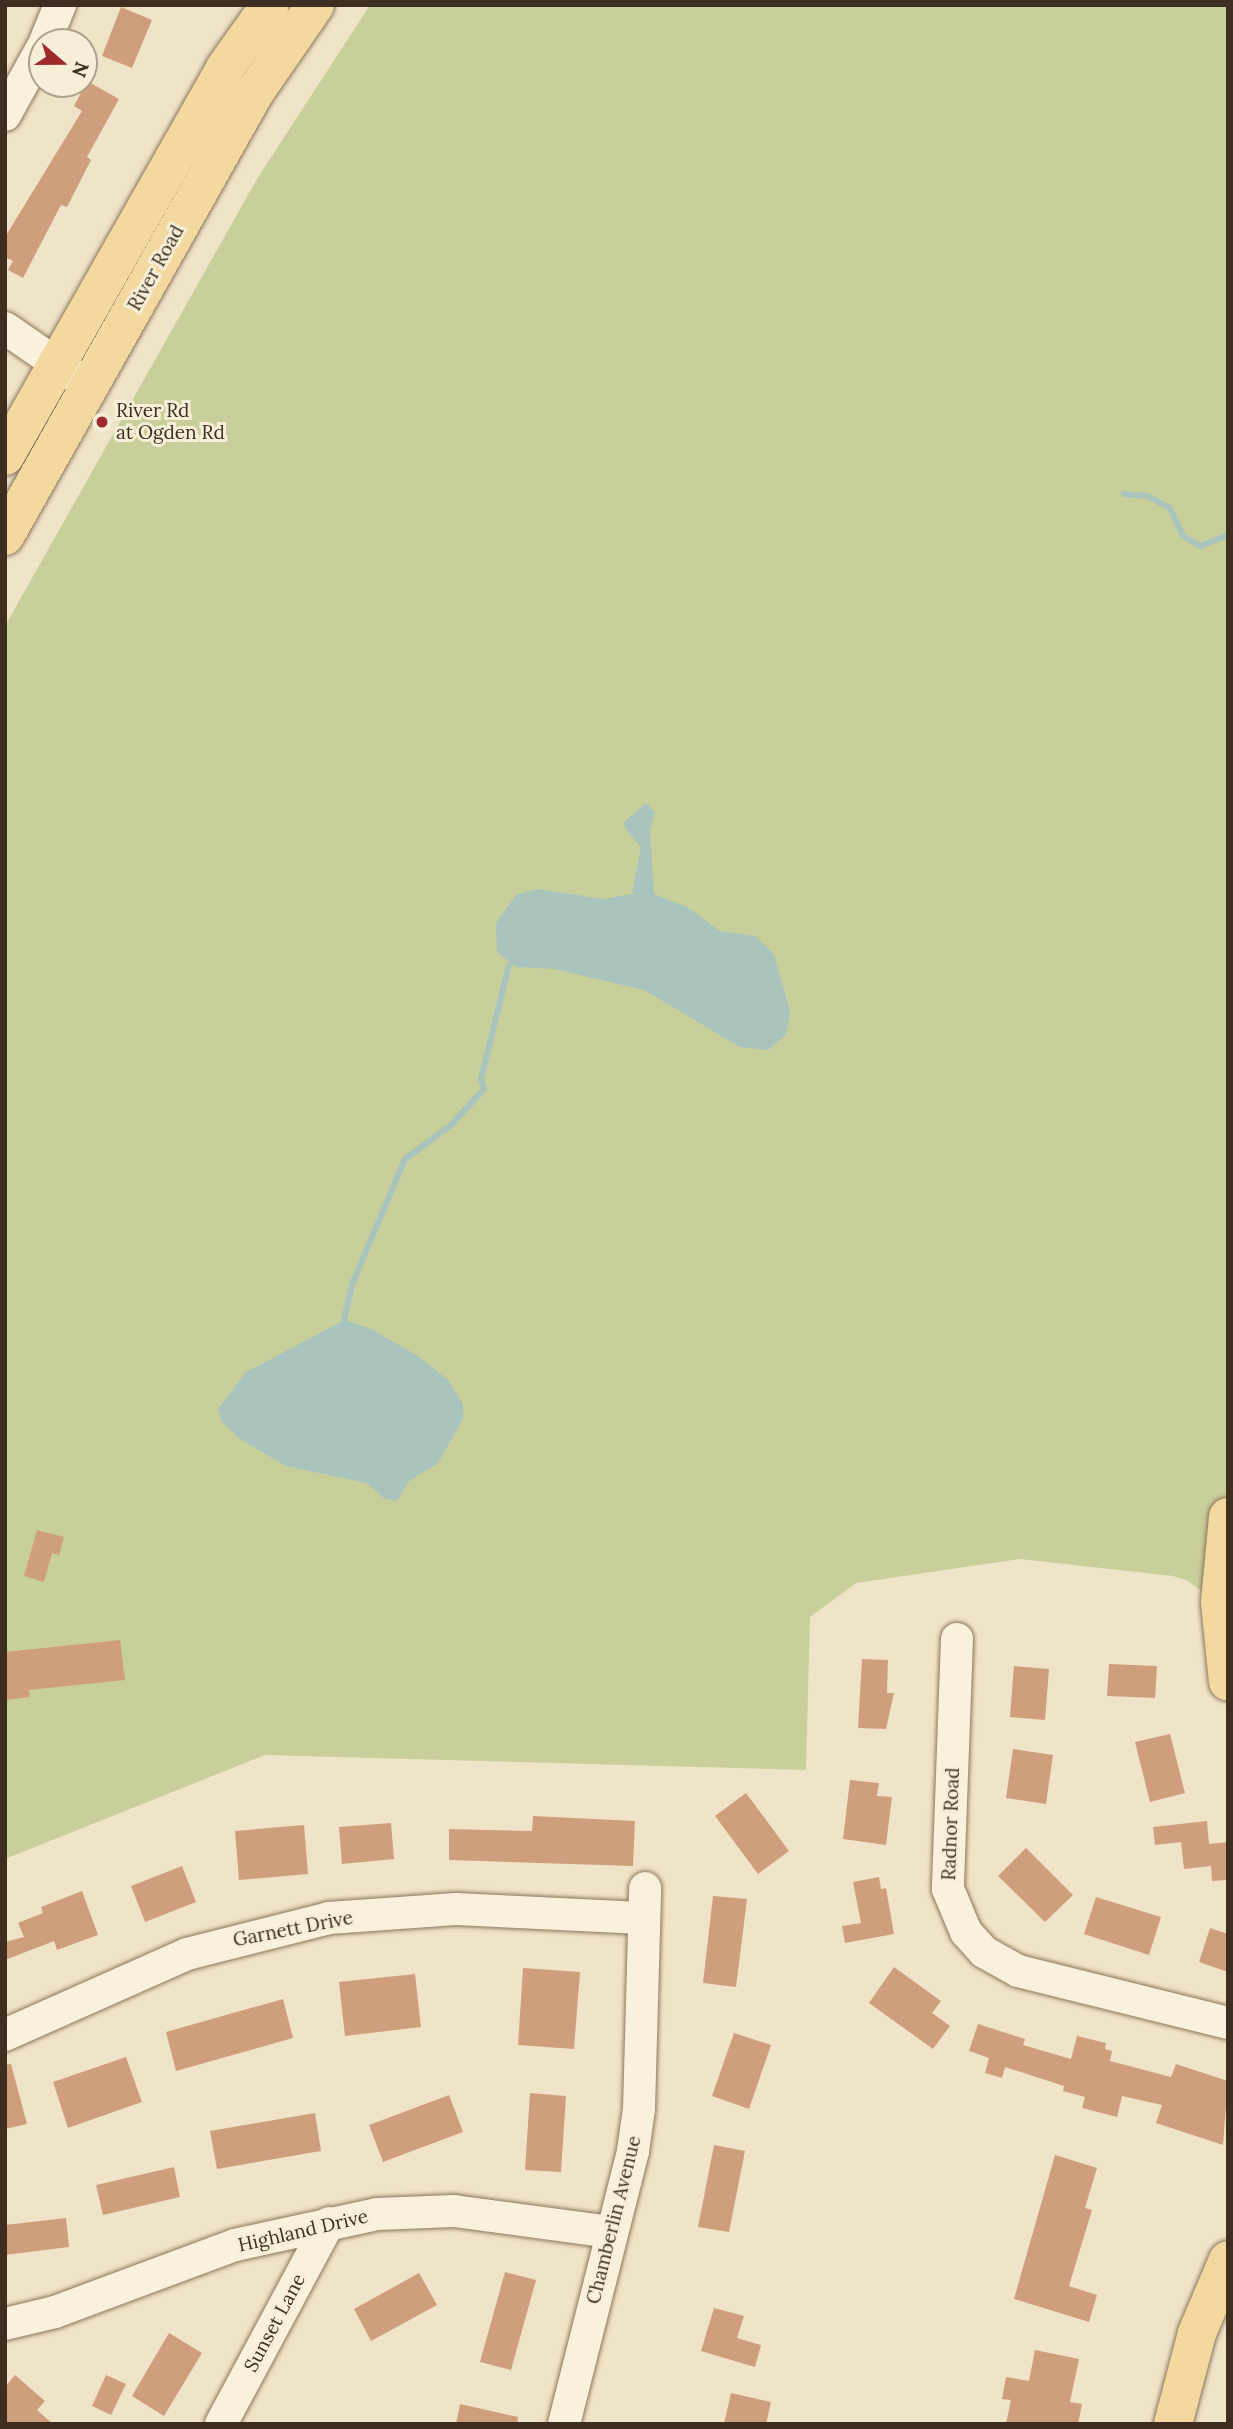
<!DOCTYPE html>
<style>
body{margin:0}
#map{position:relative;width:1233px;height:2429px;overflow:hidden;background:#f0e4c8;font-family:Lora,serif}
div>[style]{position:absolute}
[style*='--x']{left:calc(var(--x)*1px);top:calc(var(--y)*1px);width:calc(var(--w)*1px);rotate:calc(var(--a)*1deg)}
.green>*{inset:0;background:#c9cf9b}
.water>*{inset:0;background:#a9c4bc}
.stream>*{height:6px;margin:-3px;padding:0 3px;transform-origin:3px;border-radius:3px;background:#a9c4bc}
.building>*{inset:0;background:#cf9f7d}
.roads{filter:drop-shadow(0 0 2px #8d765c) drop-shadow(0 0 2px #8d765c)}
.minor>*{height:32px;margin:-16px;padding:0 16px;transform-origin:16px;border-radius:16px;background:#faf1dc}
.major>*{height:38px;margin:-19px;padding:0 19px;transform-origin:19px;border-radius:19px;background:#f3d9a0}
.dots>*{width:19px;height:19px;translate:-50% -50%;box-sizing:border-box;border:4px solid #f7eed8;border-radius:50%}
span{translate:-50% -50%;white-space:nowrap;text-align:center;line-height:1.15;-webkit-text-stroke:6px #f7eed8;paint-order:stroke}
.street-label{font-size:19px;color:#3d2e20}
.poi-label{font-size:19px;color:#3d2e20}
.left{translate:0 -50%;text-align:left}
.frame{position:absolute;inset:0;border:7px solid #3d2e20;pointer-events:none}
.north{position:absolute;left:28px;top:28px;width:70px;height:70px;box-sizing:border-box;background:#f7eed8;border:2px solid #ada18e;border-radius:50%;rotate:110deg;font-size:19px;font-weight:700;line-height:28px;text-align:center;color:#3d2e20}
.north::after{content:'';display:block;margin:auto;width:24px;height:32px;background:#9e2a2b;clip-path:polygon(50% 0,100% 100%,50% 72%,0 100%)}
</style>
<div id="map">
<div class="green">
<i style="clip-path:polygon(370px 5px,1228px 5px,1228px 1609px,1186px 1580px,1173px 1576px,1020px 1559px,856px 1583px,810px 1617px,806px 1770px,265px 1755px,5px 1859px,5px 626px,257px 179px)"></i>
</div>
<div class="water">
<i style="clip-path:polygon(646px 803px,655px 812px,650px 831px,654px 894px,687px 907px,720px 931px,755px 936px,774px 954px,790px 1012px,786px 1035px,768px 1050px,740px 1047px,644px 990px,555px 969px,516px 967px,497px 952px,496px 923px,516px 895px,538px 889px,603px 899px,632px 894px,641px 847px,626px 830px,624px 822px)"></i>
<i style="clip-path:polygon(344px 1320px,371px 1329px,418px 1356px,448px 1380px,463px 1404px,463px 1419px,438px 1463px,409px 1481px,397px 1501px,385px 1499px,367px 1483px,286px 1466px,240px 1439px,222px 1422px,218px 1409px,245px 1373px)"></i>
</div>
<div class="stream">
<i style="--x:1124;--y:494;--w:24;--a:5"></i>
<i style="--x:1148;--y:496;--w:25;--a:29"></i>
<i style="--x:1170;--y:508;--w:31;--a:65"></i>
<i style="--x:1183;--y:536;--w:20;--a:30"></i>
<i style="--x:1200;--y:546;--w:30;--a:-21"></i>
<i style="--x:344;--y:1320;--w:39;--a:-77"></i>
<i style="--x:353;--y:1282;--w:134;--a:-67.1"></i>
<i style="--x:405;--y:1159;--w:57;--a:-36.5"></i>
<i style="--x:451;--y:1125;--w:49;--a:-47.5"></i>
<i style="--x:484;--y:1089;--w:10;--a:-107"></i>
<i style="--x:481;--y:1079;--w:117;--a:-76.2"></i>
</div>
<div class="building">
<i style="clip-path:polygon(121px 7px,152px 20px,132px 68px,102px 56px)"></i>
<i style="clip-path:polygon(87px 81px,119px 99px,87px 157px,91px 160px,67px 207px,61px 205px,23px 278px,8px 270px,13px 261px,5px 257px,5px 237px,82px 111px,74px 106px)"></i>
<i style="clip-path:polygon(37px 1530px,64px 1537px,59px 1555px,52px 1553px,44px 1582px,24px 1576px)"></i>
<i style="clip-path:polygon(120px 1640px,125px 1680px,29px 1690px,30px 1697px,5px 1700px,5px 1652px)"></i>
<i style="clip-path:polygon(862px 1659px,888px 1660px,887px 1693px,894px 1693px,886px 1729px,858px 1728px)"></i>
<i style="clip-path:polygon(1109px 1664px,1157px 1666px,1155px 1698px,1107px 1696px)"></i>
<i style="clip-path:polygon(1014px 1666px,1049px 1669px,1045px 1720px,1010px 1717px)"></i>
<i style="clip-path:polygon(1170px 1734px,1185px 1793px,1150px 1802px,1135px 1742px)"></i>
<i style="clip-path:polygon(1013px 1749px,1053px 1755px,1046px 1804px,1006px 1798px)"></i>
<i style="clip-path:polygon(850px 1780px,879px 1783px,877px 1796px,892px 1797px,886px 1845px,843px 1839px)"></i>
<i style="clip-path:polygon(746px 1793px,789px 1851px,758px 1874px,715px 1816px)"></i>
<i style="clip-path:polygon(533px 1816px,635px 1821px,633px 1866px,449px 1860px,449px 1829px,532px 1831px)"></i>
<i style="clip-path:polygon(1207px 1821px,1209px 1844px,1228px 1842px,1228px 1880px,1212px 1881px,1211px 1866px,1184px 1869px,1181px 1842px,1155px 1845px,1153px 1827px)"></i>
<i style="clip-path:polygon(391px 1823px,394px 1859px,342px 1864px,339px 1827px)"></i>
<i style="clip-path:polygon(304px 1825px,308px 1874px,239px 1880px,235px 1831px)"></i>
<i style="clip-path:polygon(1026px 1848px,1073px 1895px,1045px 1922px,998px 1876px)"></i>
<i style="clip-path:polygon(182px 1866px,196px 1902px,145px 1922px,131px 1886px)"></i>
<i style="clip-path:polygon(879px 1877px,881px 1889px,886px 1888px,894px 1934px,845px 1943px,842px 1926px,861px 1923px,853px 1882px)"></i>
<i style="clip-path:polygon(82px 1891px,98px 1935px,57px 1950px,54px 1941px,5px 1960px,5px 1942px,24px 1937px,18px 1923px,43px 1913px,41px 1907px)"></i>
<i style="clip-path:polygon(713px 1896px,747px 1899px,736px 1987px,703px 1983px)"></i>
<i style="clip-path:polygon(1096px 1897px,1161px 1917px,1149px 1955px,1084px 1934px)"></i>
<i style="clip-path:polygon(1210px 1928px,1228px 1934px,1228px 1972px,1199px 1962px)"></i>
<i style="clip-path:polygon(894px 1967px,941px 2001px,932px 2013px,950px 2026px,933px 2049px,869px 2003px)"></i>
<i style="clip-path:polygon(523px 1968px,580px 1972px,574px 2049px,518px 2045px)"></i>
<i style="clip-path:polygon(415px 1974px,421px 2027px,345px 2036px,339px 1982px)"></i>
<i style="clip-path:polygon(283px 1999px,293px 2038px,176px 2071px,166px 2032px)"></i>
<i style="clip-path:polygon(978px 2024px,1025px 2039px,1023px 2045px,1071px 2059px,1077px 2036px,1106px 2043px,1105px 2049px,1112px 2051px,1110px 2061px,1171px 2077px,1176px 2064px,1228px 2081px,1223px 2145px,1156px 2123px,1162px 2105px,1122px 2096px,1117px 2117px,1082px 2108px,1085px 2097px,1063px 2091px,1064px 2086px,1005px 2067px,1002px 2078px,985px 2073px,989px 2058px,969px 2051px)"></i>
<i style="clip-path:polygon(734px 2033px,771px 2045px,749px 2109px,712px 2096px)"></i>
<i style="clip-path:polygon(126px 2057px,142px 2102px,68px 2128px,53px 2082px)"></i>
<i style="clip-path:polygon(11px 2064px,27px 2124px,5px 2129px,5px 2065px)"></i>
<i style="clip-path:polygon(530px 2093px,566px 2096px,561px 2172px,525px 2170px)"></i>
<i style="clip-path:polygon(449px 2095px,463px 2132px,383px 2162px,369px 2125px)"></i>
<i style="clip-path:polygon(315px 2113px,321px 2151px,217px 2169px,210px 2131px)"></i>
<i style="clip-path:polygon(714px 2145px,745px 2151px,729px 2232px,698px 2227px)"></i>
<i style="clip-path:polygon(1055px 2155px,1097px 2168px,1085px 2208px,1092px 2210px,1069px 2286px,1097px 2295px,1089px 2322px,1014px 2299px)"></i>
<i style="clip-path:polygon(174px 2167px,180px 2197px,103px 2215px,96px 2185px)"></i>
<i style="clip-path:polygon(66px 2218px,69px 2247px,5px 2255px,5px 2225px)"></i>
<i style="clip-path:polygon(505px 2272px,536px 2280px,511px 2370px,480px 2362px)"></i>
<i style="clip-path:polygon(419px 2273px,437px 2305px,371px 2341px,354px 2309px)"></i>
<i style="clip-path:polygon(714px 2308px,744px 2316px,737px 2338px,761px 2345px,755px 2367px,701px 2351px)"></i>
<i style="clip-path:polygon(169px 2333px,202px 2353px,164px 2416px,132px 2396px)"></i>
<i style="clip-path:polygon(1035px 2350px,1079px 2359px,1070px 2402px,1082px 2404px,1078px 2424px,1006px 2424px,1011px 2400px,1002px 2399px,1006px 2377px,1029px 2381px)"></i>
<i style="clip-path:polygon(15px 2375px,45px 2401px,37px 2410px,53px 2424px,5px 2424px,5px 2387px)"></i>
<i style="clip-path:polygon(106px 2375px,126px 2384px,111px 2415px,92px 2406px)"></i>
<i style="clip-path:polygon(731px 2393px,771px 2402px,766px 2424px,724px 2424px)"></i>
<i style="clip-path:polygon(460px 2404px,518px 2417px,517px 2424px,456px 2424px)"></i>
</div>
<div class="roads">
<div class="minor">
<i style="--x:45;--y:42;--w:40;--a:-68"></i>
<i style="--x:5;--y:115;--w:77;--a:-61.1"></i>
<i style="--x:5;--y:328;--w:86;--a:34.6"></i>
<i style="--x:957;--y:1639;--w:250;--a:92.1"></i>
<i style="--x:948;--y:1889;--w:47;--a:67.3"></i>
<i style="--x:966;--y:1932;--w:27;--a:48"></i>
<i style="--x:984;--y:1952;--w:39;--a:29"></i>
<i style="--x:1018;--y:1971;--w:216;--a:13.9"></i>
<i style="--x:5;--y:2035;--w:199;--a:-24"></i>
<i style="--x:187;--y:1954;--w:146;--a:-14.2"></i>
<i style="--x:329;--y:1918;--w:127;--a:-4.1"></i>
<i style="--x:456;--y:1909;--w:186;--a:2.8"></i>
<i style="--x:5;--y:2324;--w:51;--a:-13.5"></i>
<i style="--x:55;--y:2312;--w:192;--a:-20.4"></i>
<i style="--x:235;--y:2245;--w:145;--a:-12.3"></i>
<i style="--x:377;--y:2214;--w:77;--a:-2.2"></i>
<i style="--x:454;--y:2211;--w:159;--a:7.6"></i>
<i style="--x:221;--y:2424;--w:228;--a:-61.8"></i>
<i style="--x:564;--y:2424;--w:282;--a:-75.8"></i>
<i style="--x:633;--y:2151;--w:42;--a:-81.9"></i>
<i style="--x:639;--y:2109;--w:221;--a:-88.4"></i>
</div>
<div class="major">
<i style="--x:5;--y:456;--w:446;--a:-60.4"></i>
<i style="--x:225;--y:68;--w:77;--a:-54.5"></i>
<i style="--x:5;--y:536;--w:510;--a:-60.62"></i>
<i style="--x:255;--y:92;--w:106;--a:-55.4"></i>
<i style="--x:1228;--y:1517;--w:85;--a:95.4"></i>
<i style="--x:1220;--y:1602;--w:80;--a:84.3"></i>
<i style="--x:1173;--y:2424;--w:94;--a:-75.2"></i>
<i style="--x:1197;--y:2333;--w:79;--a:-67"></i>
</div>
</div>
<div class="dots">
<i style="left:102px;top:422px;background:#9e2a2b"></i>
</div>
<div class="street-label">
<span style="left:156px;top:268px;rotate:-61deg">River Road</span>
<span style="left:951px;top:1824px;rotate:-88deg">Radnor Road</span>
<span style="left:293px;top:1929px;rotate:-11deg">Garnett Drive</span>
<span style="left:614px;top:2220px;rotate:-76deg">Chamberlin Avenue</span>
<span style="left:303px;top:2231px;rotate:-13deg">Highland Drive</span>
<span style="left:275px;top:2323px;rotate:-62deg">Sunset Lane</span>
</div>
<div class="poi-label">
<span class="left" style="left:116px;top:422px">River Rd<br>at Ogden Rd</span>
</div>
<div class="frame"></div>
<div class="north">N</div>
</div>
